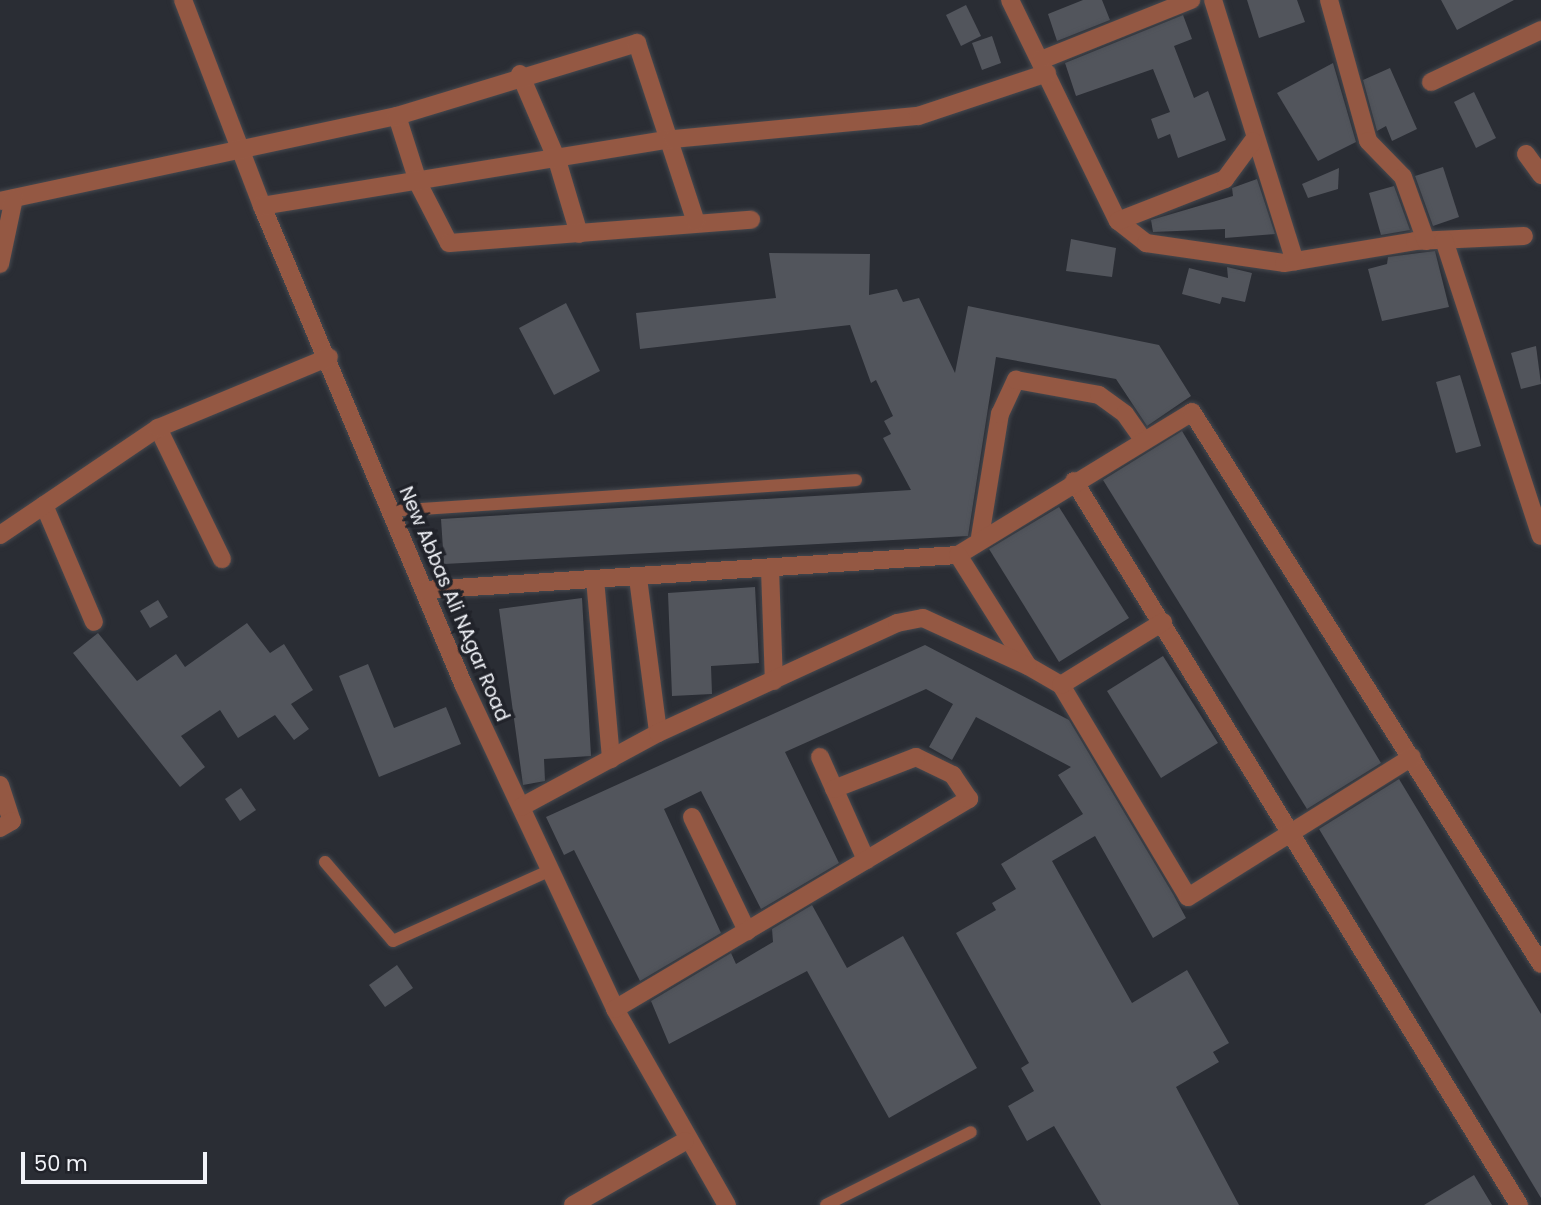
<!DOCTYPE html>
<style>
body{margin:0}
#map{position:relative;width:1541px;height:1205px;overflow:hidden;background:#2a2d34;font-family:Poppins,sans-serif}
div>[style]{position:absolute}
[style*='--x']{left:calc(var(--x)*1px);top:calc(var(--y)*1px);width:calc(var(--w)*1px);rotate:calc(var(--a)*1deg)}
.building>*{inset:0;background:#52555c}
.roads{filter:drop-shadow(0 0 2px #46494f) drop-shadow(0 0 2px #46494f)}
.service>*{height:12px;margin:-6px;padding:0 6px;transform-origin:6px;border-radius:6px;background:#945843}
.minor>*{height:18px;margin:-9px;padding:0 9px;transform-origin:9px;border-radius:9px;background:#945843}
span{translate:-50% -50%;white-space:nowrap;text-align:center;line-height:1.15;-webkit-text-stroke:7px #21232a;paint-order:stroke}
.street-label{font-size:19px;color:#f1f3f8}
.scale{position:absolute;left:21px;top:1152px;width:186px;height:32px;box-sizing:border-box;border:4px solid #f1f3f8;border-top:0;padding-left:9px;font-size:21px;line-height:24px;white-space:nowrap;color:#f1f3f8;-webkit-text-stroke:5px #21232a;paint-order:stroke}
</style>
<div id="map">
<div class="building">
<i style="clip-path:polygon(1083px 0,1102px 0,1110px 20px,1057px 41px,1048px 14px)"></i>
<i style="clip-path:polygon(1247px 0,1297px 0,1305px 22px,1259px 38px)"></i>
<i style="clip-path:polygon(1441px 0,1514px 0,1457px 30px)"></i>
<i style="clip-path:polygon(966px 5px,981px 36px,961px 46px,946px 15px)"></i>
<i style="clip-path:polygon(1183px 15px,1192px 39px,1174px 46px,1194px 98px,1208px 91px,1226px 140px,1178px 158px,1170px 134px,1158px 139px,1151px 119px,1170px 112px,1153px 69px,1076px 96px,1065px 63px)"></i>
<i style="clip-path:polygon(992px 36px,1001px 63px,982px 70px,972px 43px)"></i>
<i style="clip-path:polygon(1333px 63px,1356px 142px,1318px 161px,1277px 93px)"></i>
<i style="clip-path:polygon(1390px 68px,1417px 129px,1392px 141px,1386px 126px,1377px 131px,1363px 80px)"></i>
<i style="clip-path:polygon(1474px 92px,1496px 138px,1476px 148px,1454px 102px)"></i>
<i style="clip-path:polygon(1443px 167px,1459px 217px,1433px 226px,1415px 176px)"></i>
<i style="clip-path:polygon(1339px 168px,1338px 189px,1308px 198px,1302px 184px)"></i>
<i style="clip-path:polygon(1257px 179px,1275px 234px,1225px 238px,1225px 229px,1153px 232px,1151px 220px,1233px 196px,1232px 188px)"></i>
<i style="clip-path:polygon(1394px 186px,1410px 230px,1381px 235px,1369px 193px)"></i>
<i style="clip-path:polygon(1071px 239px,1116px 248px,1112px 277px,1066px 271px)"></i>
<i style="clip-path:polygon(1435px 251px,1449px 307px,1382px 321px,1368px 269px,1387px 264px,1388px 257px)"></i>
<i style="clip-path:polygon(769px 253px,870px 254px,869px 295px,897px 289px,903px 302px,919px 298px,955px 373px,968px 306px,1159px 345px,1191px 396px,1147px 426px,1116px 379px,996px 357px,968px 536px,444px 564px,441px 519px,911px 490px,883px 438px,891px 434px,884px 421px,893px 416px,876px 380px,871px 383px,850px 325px,640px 349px,636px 313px,776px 298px)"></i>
<i style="clip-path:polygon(1227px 267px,1252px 273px,1245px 302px,1222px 297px,1220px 304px,1182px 294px,1189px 268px,1228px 278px)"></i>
<i style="clip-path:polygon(566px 303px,600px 371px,554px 395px,519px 328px)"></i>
<i style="clip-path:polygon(1536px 346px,1541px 384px,1521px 389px,1511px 353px)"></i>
<i style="clip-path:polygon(1460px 375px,1481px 446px,1456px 453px,1436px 382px)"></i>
<i style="clip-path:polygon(1182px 431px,1381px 763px,1307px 809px,1103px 480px)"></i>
<i style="clip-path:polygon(1059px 507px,1129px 618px,1059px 662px,989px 549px)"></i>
<i style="clip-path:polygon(755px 587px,759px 663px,711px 666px,712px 694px,672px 696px,668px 593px)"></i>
<i style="clip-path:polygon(582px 598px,591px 756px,544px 759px,545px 781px,523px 785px,499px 609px)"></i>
<i style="clip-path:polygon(158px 600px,168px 617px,150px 628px,140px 611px)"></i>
<i style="clip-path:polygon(247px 623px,270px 653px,284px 644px,313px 690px,291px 704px,309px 729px,294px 740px,275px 715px,238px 738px,220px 710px,181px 736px,205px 767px,180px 787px,73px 653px,98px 633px,137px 681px,176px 654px,185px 667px)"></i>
<i style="clip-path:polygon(925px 645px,1069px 720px,1173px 894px,1186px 918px,1153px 938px,1095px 836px,1052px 861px,1132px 1003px,1187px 970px,1229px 1043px,1213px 1052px,1219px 1062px,1176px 1087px,1239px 1205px,1101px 1205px,1054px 1126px,1027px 1141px,1008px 1106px,1034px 1091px,1021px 1068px,1029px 1063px,956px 933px,996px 910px,992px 903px,1016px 889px,1001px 864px,1083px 814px,1058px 775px,1071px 767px,976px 717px,952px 760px,929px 747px,953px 704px,926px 689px,785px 752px,839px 863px,761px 909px,701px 791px,664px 809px,721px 933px,640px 981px,574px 850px,564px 855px,546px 817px)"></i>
<i style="clip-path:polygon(1163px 656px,1218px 743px,1161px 778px,1107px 691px)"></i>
<i style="clip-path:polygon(368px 664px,394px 728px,446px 707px,461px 744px,379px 777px,339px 676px)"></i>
<i style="clip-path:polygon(1399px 779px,1541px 1014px,1541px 1198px,1319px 829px)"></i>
<i style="clip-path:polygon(241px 788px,256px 810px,240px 821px,225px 799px)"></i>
<i style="clip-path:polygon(812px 905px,847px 968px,903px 936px,977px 1068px,889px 1118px,807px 971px,669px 1044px,651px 1001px,731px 953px,736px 964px,773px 942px,772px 929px)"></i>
<i style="clip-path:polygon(397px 965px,413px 988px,385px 1007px,369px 985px)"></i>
<i style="clip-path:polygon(1474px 1175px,1492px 1205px,1424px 1205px)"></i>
</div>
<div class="roads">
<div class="service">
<i style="--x:390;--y:511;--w:467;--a:-3.8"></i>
<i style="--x:325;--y:862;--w:104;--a:49.3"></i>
<i style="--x:393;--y:941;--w:173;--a:-24.2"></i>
<i style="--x:826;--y:1205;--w:162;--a:-26.7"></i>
</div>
<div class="minor">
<i style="--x:183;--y:0;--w:221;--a:69"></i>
<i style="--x:262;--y:206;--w:521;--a:67.18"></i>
<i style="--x:464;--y:686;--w:357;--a:64.9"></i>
<i style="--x:615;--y:1009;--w:226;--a:60.3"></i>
<i style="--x:1010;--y:0;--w:246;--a:64"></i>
<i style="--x:1118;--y:221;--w:36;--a:38"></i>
<i style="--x:1146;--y:243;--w:139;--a:8.2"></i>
<i style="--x:1284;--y:263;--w:133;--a:-9.5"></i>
<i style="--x:1415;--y:241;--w:109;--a:-2.6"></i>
<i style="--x:1213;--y:0;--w:274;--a:72.6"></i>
<i style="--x:1329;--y:0;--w:146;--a:74.5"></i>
<i style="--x:1368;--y:141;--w:50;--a:45.8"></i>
<i style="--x:1403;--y:177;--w:68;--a:70.2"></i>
<i style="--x:1041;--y:60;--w:162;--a:-21.8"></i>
<i style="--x:520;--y:74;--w:94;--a:66.7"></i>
<i style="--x:557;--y:160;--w:77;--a:73.4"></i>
<i style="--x:1431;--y:82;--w:122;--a:-25.3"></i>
<i style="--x:397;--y:116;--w:72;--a:72.3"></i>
<i style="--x:419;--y:185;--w:65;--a:62.7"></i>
<i style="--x:449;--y:243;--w:303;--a:-4.4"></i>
<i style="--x:1526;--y:154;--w:26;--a:54"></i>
<i style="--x:0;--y:201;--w:406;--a:-12.1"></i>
<i style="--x:397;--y:116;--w:251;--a:-16.9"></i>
<i style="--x:637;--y:43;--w:188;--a:71.8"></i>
<i style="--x:262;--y:206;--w:416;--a:-9.3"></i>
<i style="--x:673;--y:139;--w:246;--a:-5.4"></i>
<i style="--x:918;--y:116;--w:136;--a:-18.4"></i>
<i style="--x:1118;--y:221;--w:115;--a:-21.4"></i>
<i style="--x:1225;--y:179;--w:47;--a:-53.6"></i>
<i style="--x:1444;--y:240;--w:311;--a:71.9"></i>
<i style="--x:0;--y:264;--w:67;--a:-78"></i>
<i style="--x:158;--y:428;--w:146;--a:64"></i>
<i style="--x:1074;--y:481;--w:850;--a:58.42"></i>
<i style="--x:44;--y:505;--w:127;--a:66.9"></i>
<i style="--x:0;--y:535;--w:191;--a:-34.1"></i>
<i style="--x:158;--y:428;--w:185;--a:-22.5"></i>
<i style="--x:980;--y:537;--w:125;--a:-80.8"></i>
<i style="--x:1000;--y:414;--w:38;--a:-65"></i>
<i style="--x:1016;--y:380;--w:84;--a:10.2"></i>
<i style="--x:1099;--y:395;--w:32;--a:36"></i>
<i style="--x:1125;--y:414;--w:28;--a:55"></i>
<i style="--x:958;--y:555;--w:274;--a:-31.4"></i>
<i style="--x:1192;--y:412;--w:653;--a:57.7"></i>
<i style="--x:770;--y:569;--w:112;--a:88"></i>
<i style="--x:638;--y:578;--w:156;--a:82.6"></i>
<i style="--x:595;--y:579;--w:181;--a:84.9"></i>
<i style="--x:425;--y:590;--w:534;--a:-3.76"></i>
<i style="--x:958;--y:555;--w:131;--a:57.8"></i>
<i style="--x:1028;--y:666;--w:38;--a:30"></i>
<i style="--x:1061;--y:685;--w:247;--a:59.1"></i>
<i style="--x:1188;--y:897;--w:264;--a:-32"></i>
<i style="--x:1061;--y:685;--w:120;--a:-31.7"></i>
<i style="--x:820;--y:757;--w:113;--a:65.9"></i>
<i style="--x:0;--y:785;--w:38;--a:72"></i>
<i style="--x:12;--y:821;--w:14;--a:150"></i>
<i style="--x:521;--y:807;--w:156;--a:-28.4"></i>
<i style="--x:658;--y:733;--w:263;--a:-24.7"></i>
<i style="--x:897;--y:623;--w:26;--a:-11"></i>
<i style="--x:923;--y:618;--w:115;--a:24.6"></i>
<i style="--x:692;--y:817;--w:127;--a:64.2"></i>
<i style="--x:615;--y:1009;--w:412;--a:-30.7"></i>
<i style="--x:969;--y:799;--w:29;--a:-124"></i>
<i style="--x:953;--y:775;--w:41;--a:-154.1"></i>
<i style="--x:916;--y:757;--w:88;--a:158.7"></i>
<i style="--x:573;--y:1205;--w:129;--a:-29.7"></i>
</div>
</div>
<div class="street-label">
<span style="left:454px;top:604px;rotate:67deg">New Abbas Ali NAgar Road</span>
</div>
<div class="scale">50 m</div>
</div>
